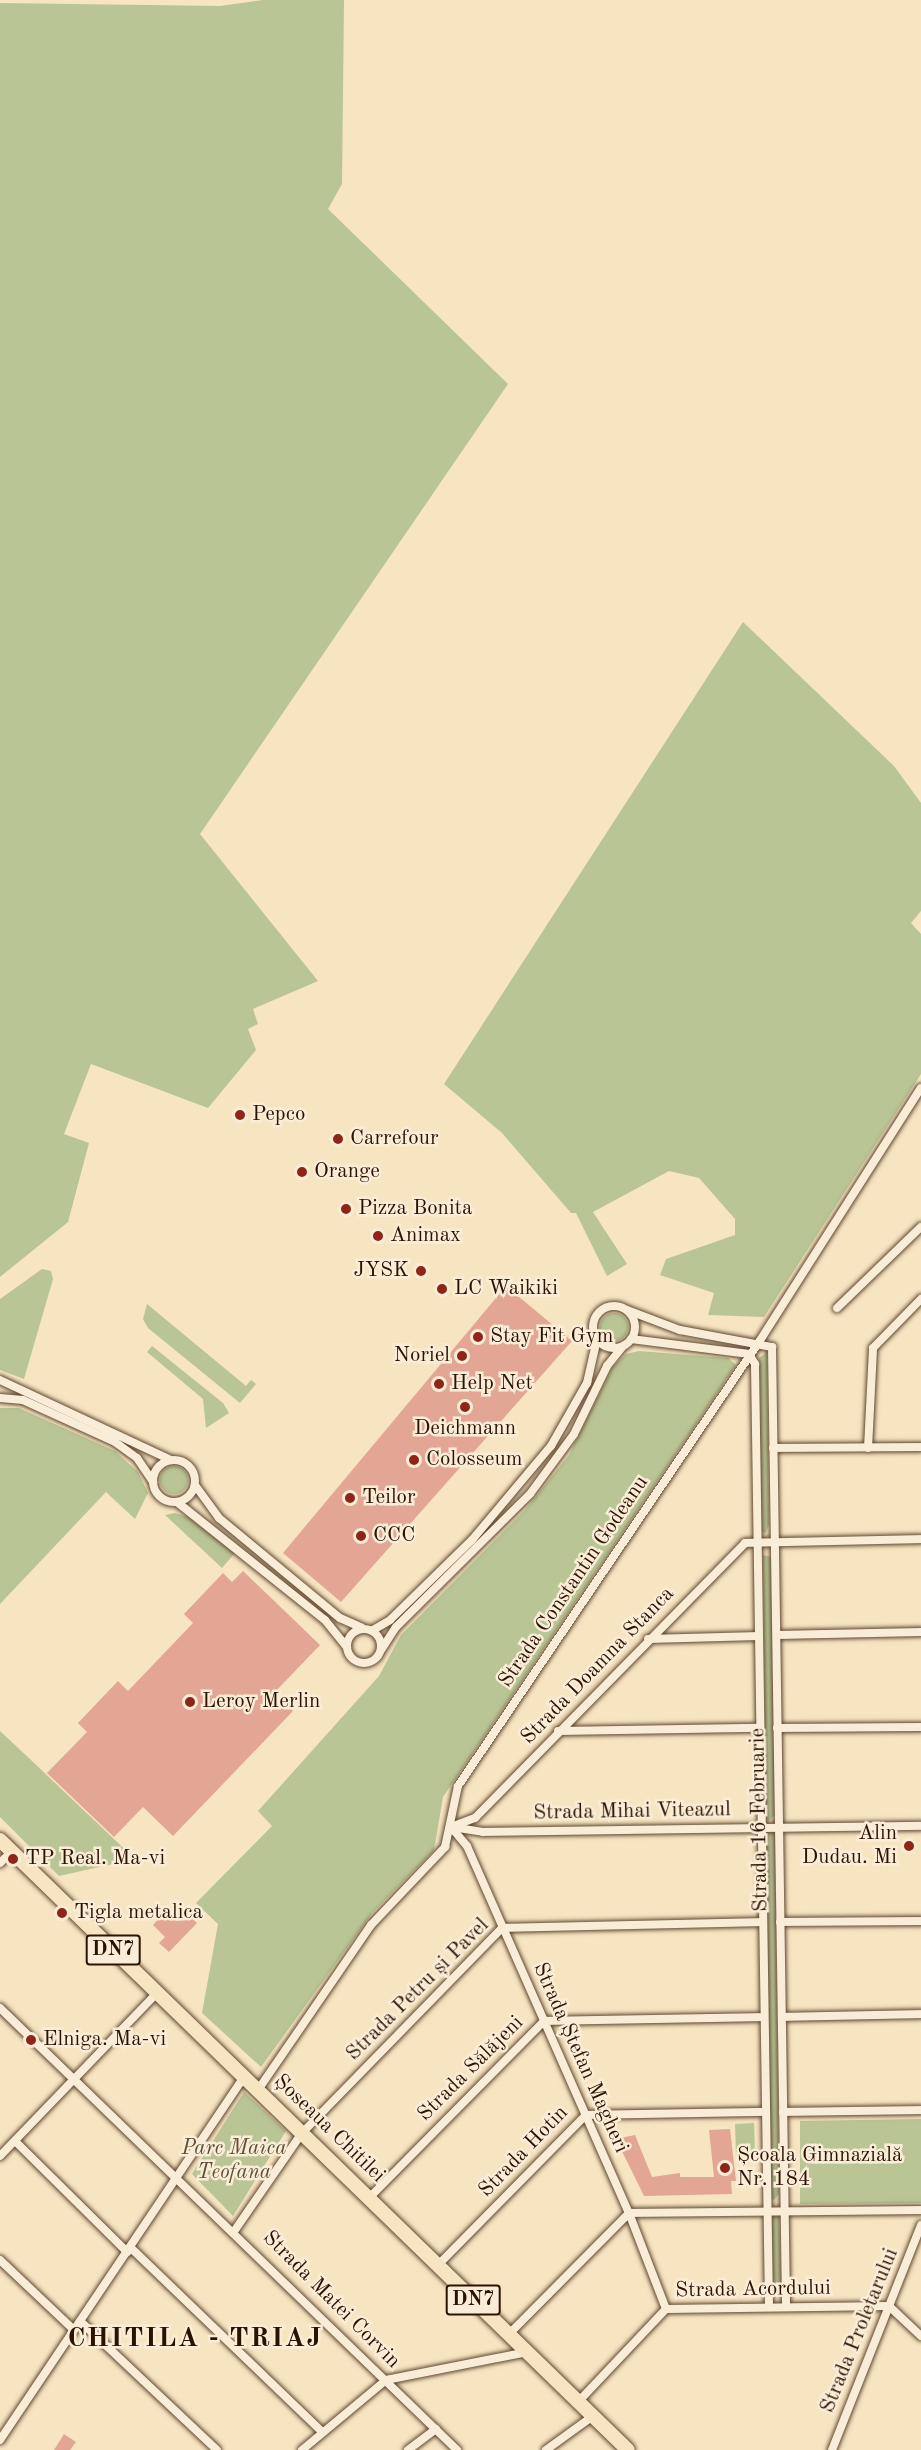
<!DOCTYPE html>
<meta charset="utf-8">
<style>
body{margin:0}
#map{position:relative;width:921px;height:2450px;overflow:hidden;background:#f7e4c1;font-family:"Old Standard TT",serif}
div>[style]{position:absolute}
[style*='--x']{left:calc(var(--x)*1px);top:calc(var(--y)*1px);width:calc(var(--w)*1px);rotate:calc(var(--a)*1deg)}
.green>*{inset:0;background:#bac595}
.round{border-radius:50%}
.building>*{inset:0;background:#e3a694}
.roads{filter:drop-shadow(0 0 2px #5f4730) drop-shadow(0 0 2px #5f4730)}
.street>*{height:8px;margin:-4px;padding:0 4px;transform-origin:4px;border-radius:4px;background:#faedd7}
.street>.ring{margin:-4px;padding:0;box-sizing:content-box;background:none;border:8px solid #faedd7;border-radius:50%}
.primary>*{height:14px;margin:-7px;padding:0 7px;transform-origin:7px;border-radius:7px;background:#f7e4c1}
.dots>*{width:16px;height:16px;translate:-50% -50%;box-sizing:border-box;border:3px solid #faedd7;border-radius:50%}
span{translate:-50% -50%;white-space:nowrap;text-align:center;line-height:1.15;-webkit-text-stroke:5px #faedd7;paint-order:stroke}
.shield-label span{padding:2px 4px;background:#faedd7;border:2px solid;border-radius:4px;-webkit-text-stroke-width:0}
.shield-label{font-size:20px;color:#2c1300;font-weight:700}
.poi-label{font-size:21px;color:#2c1300}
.left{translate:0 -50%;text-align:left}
.right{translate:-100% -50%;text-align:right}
.street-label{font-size:21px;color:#2c1300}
.park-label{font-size:21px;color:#5e5134;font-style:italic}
.district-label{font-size:27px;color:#2c1300;font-weight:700;letter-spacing:1.5px}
</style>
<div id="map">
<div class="green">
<i style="clip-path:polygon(263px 0,344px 0,342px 184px,328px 209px,508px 384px,200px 834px,318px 981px,253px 1009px,258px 1024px,248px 1029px,256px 1050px,208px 1108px,91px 1064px,64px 1134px,89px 1143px,68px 1222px,0 1277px,0 3px,220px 6px)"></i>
<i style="clip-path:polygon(743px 622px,894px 766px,921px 803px,921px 911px,911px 923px,921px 934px,921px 1074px,764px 1317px,708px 1315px,714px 1293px,660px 1275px,666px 1259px,735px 1235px,735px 1219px,699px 1178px,669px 1171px,593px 1212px,627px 1264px,607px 1276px,576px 1213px,571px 1213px,502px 1133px,444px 1084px)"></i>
<i style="clip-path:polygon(42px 1269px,51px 1271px,53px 1279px,24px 1379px,0 1370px,0 1299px)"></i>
<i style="clip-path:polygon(147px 1304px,246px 1386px,251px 1380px,256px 1384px,240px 1403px,148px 1328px,143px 1319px)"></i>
<i class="round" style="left:600px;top:1313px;width:28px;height:28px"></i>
<i style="clip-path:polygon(152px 1346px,223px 1403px,229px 1413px,206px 1428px,203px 1399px,147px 1352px)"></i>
<i style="clip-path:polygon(639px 1351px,728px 1358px,736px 1365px,443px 1797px,434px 1850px,373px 1912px,261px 2067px,202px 2013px,218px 1924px,196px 1903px,272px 1826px,258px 1811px,379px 1676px,401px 1635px,525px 1510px,569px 1455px,613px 1367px,626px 1354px)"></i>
<i style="clip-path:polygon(767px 1352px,769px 1525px,765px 1534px,759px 1528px,759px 1358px)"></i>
<i style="clip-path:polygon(0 1408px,19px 1408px,115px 1451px,138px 1472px,148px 1493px,135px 1519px,106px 1492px,0 1604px)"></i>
<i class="round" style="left:160px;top:1466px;width:28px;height:28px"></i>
<i style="clip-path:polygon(175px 1513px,188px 1517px,235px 1553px,222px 1568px,165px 1515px)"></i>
<i style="clip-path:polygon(763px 1555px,771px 1557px,775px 1815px,769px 1821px,766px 1819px)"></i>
<i style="clip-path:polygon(0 1731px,32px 1761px,135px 1859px,59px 1876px,0 1817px)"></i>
<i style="clip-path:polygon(769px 1826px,775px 1834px,779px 2194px,774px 2200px,769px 2198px,763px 1837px)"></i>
<i style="clip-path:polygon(244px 2092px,286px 2131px,233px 2216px,192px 2174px)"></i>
<i style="clip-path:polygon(921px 2119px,921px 2203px,800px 2204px,800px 2121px)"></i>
<i style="clip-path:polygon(754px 2123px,755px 2155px,736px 2156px,735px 2124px)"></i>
<i style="clip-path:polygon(769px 2210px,779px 2212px,781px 2289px,777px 2294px,773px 2294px)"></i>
</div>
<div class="building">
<i style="clip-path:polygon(506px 1286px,572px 1341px,341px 1602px,283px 1553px)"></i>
<i style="clip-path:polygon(243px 1571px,320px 1645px,274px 1693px,293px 1711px,173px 1836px,143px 1807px,114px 1837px,47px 1773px,87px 1732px,78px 1723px,118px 1681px,128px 1691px,193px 1623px,184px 1614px,223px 1573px,232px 1582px)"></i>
<i style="clip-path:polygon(169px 1908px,180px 1919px,186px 1913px,197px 1923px,169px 1952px,159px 1943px,165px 1937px,153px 1925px)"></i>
<i style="clip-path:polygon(730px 2129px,736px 2181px,731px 2181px,732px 2194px,644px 2196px,616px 2139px,635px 2135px,652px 2177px,680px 2173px,680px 2177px,714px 2177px,709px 2130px)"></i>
<i style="clip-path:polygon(64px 2434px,76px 2442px,70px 2450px,54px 2450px)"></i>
</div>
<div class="roads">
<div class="street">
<i class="ring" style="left:593px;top:1306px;width:34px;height:34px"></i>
<i style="--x:837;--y:1308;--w:117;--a:-44"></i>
<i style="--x:627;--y:1310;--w:57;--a:20.7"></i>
<i style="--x:680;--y:1330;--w:94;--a:10.5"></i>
<i style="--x:772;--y:1347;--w:960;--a:89.16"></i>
<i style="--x:631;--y:1339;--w:119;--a:7.2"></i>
<i style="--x:749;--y:1354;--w:12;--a:59"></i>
<i style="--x:755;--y:1364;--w:943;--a:89.15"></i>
<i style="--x:0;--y:1380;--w:189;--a:25.1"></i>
<i style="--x:0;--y:1398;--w:23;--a:5"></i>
<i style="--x:23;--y:1400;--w:101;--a:24.5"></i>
<i style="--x:115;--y:1442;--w:27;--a:36"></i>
<i style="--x:137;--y:1458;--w:29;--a:56"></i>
<i style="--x:773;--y:1448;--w:148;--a:-0.4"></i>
<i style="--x:868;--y:1448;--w:100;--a:-87.1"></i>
<i style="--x:873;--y:1348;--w:69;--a:-45.6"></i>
<i class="ring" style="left:153px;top:1460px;width:34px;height:34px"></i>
<i style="--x:195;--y:1485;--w:41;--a:54"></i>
<i style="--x:219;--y:1518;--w:157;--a:39.6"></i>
<i style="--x:340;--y:1618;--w:24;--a:24"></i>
<i style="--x:177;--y:1502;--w:189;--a:38.6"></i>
<i style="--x:325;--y:1620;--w:35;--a:51"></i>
<i class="ring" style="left:347px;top:1629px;width:26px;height:26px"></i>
<i style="--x:373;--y:1630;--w:20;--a:-30"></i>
<i style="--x:390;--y:1620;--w:115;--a:-44.3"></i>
<i style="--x:472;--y:1540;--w:123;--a:-50"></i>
<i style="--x:551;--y:1446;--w:73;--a:-60.3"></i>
<i style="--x:587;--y:1383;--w:45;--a:-77.2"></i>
<i style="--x:777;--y:1635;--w:144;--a:-1.2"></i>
<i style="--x:648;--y:1639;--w:111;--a:-1.5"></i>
<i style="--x:381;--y:1650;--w:27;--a:-57"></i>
<i style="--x:396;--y:1627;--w:189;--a:-44.8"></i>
<i style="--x:530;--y:1494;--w:74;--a:-53.7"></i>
<i style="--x:574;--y:1434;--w:76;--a:-64.1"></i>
<i style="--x:607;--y:1366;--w:26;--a:-51"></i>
<i style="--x:777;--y:1728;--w:144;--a:-0.4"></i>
<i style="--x:558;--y:1731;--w:202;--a:-0.9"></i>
<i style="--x:451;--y:1827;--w:26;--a:-21"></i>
<i style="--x:475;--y:1818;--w:385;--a:-45.5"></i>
<i style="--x:745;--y:1543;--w:176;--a:-1.3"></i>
<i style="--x:451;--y:1827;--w:25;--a:50"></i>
<i style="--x:467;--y:1846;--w:401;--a:66.2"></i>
<i style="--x:629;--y:2213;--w:103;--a:68.9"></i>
<i style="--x:452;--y:1827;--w:31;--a:9"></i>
<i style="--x:483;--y:1832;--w:438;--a:-0.8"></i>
<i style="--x:0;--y:1863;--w:17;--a:-45"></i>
<i style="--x:780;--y:1922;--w:141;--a:-0.4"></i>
<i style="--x:0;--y:2008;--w:636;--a:44.04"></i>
<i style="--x:782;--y:2017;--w:139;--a:-1.2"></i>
<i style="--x:258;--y:2090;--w:200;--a:-55.6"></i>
<i style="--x:371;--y:1925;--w:108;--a:-46.5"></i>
<i style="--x:445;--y:1847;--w:62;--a:-78"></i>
<i style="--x:458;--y:1786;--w:536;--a:-55.87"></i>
<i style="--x:759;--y:1342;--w:301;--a:-57.5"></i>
<i style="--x:783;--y:2112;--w:138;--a:-0.8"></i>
<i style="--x:15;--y:2141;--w:158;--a:44.7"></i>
<i style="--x:0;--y:2156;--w:226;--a:-46.1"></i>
<i style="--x:369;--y:2198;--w:249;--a:-45.3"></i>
<i style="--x:544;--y:2021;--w:220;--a:-1"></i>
<i style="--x:235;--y:2230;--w:118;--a:-55.4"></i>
<i style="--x:302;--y:2133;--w:286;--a:-45.7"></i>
<i style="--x:502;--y:1928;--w:260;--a:-1.3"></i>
<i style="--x:130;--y:2247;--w:267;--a:43.9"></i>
<i style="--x:0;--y:2260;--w:102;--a:43.4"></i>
<i style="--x:438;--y:2265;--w:211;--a:-45.4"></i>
<i style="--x:586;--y:2115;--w:180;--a:-1"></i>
<i style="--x:80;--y:2321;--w:188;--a:43.3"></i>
<i style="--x:509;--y:2334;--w:170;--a:-45.2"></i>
<i style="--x:629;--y:2213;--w:292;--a:-0.6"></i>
<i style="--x:578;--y:2402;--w:128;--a:-46.6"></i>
<i style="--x:666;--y:2309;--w:223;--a:-0.8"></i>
<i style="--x:889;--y:2306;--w:44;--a:43.2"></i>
<i style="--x:0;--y:2440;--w:437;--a:-56.1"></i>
<i style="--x:302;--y:2450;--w:109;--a:-39.8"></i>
<i style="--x:386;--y:2380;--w:144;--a:-11.2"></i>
<i style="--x:408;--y:2450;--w:35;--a:-37"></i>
<i style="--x:546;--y:2450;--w:58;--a:-35.9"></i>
<i style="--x:832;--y:2450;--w:242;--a:-68.4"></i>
</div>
<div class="primary">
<i style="--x:0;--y:1840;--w:875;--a:44.17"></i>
</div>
</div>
<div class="dots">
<i style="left:240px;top:1115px;background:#8f2418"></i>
<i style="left:338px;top:1139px;background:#8f2418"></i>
<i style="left:302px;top:1172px;background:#8f2418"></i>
<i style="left:346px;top:1209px;background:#8f2418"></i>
<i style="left:378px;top:1236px;background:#8f2418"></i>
<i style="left:421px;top:1271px;background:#8f2418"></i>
<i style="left:442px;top:1289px;background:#8f2418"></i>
<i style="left:478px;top:1337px;background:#8f2418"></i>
<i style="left:462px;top:1356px;background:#8f2418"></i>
<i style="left:439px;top:1384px;background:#8f2418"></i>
<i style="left:465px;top:1407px;background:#8f2418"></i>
<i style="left:414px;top:1460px;background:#8f2418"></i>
<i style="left:350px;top:1498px;background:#8f2418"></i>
<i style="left:361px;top:1536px;background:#8f2418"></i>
<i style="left:190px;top:1702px;background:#8f2418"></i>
<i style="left:909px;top:1846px;background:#8f2418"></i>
<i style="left:13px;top:1859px;background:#8f2418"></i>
<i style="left:62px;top:1913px;background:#8f2418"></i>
<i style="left:31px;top:2040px;background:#8f2418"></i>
<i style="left:725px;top:2168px;background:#8f2418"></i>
</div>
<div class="shield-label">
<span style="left:113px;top:1950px">DN7</span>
<span style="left:473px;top:2300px">DN7</span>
</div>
<div class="poi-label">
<span class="left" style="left:252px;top:1115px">Pepco</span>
<span class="left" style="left:350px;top:1139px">Carrefour</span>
<span class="left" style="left:314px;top:1172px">Orange</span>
<span class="left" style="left:358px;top:1209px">Pizza Bonita</span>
<span class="left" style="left:390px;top:1236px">Animax</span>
<span class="right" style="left:409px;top:1271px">JYSK</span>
<span class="left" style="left:454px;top:1289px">LC Waikiki</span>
<span class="left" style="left:490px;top:1337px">Stay Fit Gym</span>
<span class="right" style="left:450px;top:1356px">Noriel</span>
<span class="left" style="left:451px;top:1384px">Help Net</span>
<span style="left:465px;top:1429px">Deichmann</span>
<span class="left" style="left:426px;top:1460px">Colosseum</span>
<span class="left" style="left:362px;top:1498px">Teilor</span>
<span class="left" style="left:373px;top:1536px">CCC</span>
<span class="left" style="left:202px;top:1702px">Leroy Merlin</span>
<span class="right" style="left:897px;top:1846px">Alin<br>Dudau. Mi</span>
<span class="left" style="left:25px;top:1859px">TP Real. Ma-vi</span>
<span class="left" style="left:74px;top:1913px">Tigla metalica</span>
<span class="left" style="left:43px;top:2040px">Elniga. Ma-vi</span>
<span class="left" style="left:737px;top:2168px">Școala Gimnazială<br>Nr. 184</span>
</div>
<div class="street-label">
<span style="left:574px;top:1582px;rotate:-56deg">Strada Constantin Godeanu</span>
<span style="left:598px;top:1666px;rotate:-46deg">Strada Doamna Stanca</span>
<span style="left:632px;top:1812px;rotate:-1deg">Strada Mihai Viteazul</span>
<span style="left:760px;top:1820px;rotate:-91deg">Strada 16 Februarie</span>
<span style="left:418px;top:1990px;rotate:-45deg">Strada Petru și Pavel</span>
<span style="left:580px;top:2058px;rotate:66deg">Strada Ștefan Magheri</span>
<span style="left:471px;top:2069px;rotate:-45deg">Strada Sălăjeni</span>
<span style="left:329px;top:2129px;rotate:44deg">Șoseaua Chitilei</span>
<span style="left:524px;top:2152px;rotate:-46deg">Strada Hotin</span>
<span style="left:753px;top:2290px;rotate:-1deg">Strada Acordului</span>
<span style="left:331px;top:2300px;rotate:45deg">Strada Matei Corvin</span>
<span style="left:860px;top:2331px;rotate:-68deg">Strada Proletarului</span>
</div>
<div class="park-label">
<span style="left:234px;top:2161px">Parc Maica<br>Teofana</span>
</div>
<div class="district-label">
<span style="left:195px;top:2339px">CHITILA - TRIAJ</span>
</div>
</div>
